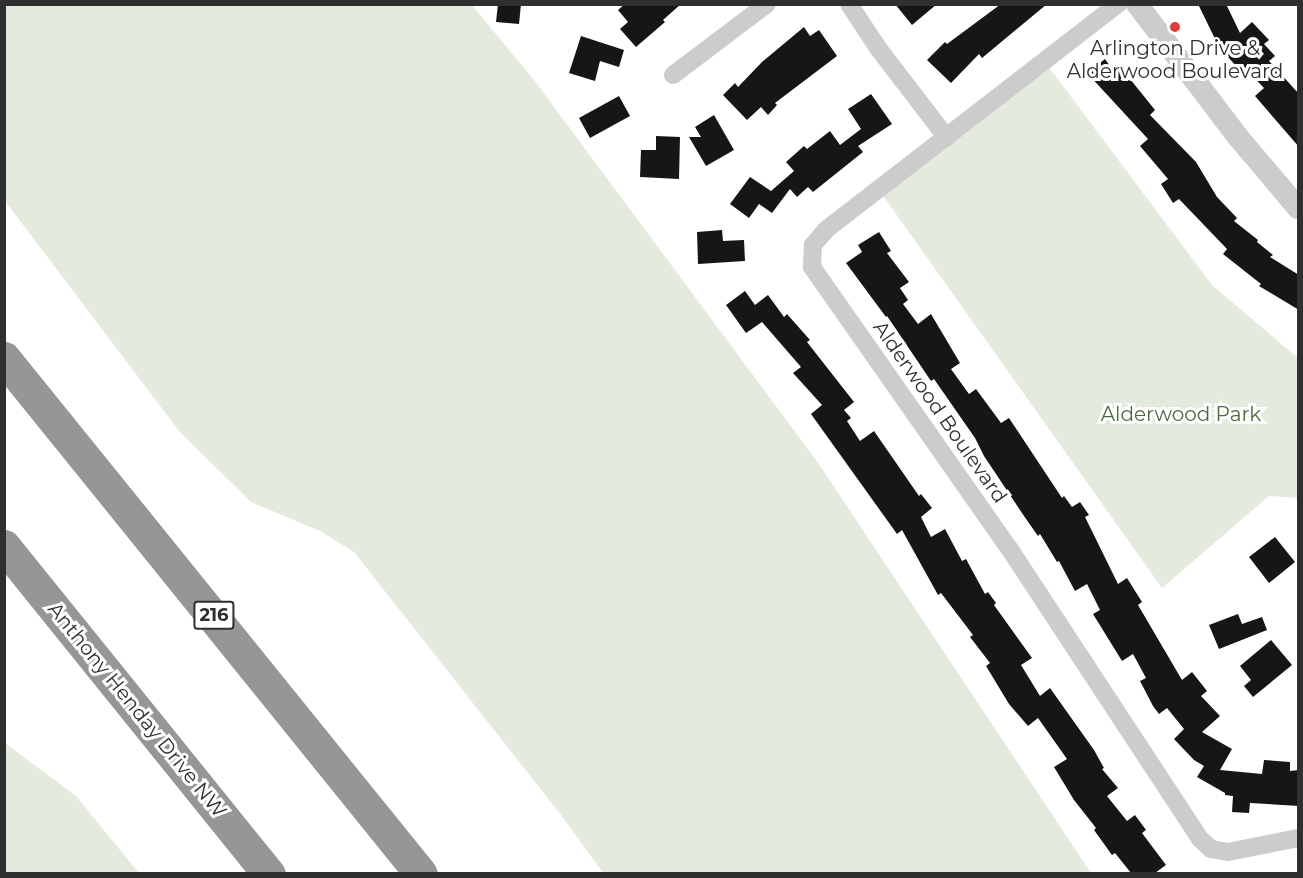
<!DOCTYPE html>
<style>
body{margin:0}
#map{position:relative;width:1303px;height:878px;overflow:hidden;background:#fff;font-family:Montserrat,sans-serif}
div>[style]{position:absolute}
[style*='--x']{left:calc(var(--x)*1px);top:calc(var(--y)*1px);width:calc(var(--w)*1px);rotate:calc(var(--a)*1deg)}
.green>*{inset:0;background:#e4ebde}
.building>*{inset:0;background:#161616}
.minor>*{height:18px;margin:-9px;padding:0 9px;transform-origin:9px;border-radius:9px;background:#ccc}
.tertiary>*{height:22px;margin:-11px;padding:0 11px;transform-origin:11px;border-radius:11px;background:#ccc}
.motorway>*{height:33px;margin:-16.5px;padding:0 16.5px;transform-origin:16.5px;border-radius:16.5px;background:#969696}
.dots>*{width:16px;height:16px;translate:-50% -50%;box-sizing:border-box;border:3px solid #fff;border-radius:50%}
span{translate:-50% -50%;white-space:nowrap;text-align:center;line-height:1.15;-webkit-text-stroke:6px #fff;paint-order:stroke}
.shield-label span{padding:2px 4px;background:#fff;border:2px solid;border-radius:4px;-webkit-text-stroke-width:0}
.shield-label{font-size:18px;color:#2f2f2f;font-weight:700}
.poi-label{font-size:20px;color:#2f2f2f}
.street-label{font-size:20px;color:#2f2f2f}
.park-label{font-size:20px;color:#4e683e}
.frame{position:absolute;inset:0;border:6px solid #2f2f2f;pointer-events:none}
</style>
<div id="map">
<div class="green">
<i style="clip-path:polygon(4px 5px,472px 5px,534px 80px,819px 464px,1091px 873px,603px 873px,561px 815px,354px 552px,320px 531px,251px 502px,179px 431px,5px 201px)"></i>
<i style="clip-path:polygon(1045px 62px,1212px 285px,1298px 358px,1298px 498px,1269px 496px,1162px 588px,879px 190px)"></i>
<i style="clip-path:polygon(5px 743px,76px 796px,139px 873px,5px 873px)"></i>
</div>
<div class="building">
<i style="clip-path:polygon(498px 4px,521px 4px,519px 24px,496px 22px)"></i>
<i style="clip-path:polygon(625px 4px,681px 4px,663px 20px,665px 22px,636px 47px,620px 29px,628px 22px,618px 10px)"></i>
<i style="clip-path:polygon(895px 4px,937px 4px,912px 25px)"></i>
<i style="clip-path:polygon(1001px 4px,1047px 4px,982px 58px,979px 54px,951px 83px,927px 60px,945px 42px,947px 44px)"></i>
<i style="clip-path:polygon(1198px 4px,1226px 4px,1240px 33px,1252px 22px,1269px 40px,1264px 44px,1275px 56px,1269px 61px,1299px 94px,1299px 147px,1255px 96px,1264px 88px,1241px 64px,1237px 67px,1219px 47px)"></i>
<i style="clip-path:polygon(804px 27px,810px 36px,819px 30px,837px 56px,775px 103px,777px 105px,768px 115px,761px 107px,747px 120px,723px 95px,735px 83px,738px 87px,762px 62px)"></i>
<i style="clip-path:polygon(581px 36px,624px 50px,619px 67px,600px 61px,595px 81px,569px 73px)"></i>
<i style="clip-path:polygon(1105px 59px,1112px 69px,1118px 64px,1155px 110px,1150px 115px,1196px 162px,1217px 197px,1237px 218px,1234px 221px,1258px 240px,1257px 242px,1273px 255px,1270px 257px,1299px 275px,1299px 310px,1259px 286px,1261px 284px,1223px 254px,1227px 249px,1179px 199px,1173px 203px,1161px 184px,1168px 179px,1140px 146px,1148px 139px,1087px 73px)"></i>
<i style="clip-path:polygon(871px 94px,892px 124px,858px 146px,863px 152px,813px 192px,808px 187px,797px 197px,790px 189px,772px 213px,759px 204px,749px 218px,730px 204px,750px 177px,771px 191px,794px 171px,786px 162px,804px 146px,807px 149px,830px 131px,840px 145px,861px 129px,848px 109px)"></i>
<i style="clip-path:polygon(619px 96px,630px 116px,590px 138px,579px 118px)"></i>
<i style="clip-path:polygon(714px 115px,734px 150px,706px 166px,689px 137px,701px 137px,695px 127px)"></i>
<i style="clip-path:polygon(656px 136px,680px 137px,679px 179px,640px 177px,641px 150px,656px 150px)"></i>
<i style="clip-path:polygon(722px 230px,723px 241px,744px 240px,745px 261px,698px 264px,697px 232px)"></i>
<i style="clip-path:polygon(879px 232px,891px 251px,887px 253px,909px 282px,900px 288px,908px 300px,903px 304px,918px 324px,931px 314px,960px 363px,951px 369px,969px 394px,976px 389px,1001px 423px,1009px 418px,1062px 498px,1064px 496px,1072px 507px,1080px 502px,1089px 515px,1085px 517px,1118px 584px,1127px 578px,1142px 602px,1138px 605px,1182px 680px,1192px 672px,1207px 691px,1201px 696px,1220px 716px,1202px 732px,1232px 749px,1220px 770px,1262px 774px,1264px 760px,1290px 762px,1290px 771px,1299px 770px,1299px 806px,1250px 803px,1249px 813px,1232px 812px,1233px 796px,1225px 795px,1225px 793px,1197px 777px,1204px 766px,1194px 760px,1174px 739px,1184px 729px,1167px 708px,1159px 714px,1153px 706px,1140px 681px,1146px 678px,1133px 654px,1122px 661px,1093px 614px,1100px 610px,1087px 584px,1075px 591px,1059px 561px,1057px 562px,1040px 534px,1038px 536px,1024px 516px,984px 456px,975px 438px,934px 379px,931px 381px,887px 316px,886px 317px,846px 263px,862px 252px,858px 245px)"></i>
<i style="clip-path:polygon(745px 291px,755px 305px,768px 295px,784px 317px,787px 314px,810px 340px,807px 342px,854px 402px,844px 410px,851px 418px,847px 421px,860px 441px,874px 431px,919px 496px,921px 494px,932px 508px,921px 517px,931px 537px,945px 529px,962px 561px,966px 559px,985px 594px,988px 592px,996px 603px,994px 605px,1032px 658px,1021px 665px,1040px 696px,1050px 688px,1094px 750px,1104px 768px,1102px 769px,1118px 788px,1107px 796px,1127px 821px,1135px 815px,1146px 830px,1142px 833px,1166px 865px,1155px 873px,1131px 873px,1115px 853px,1112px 855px,1094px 830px,1096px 828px,1074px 800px,1054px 767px,1067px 759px,1038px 718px,1028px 726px,1009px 704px,986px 666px,990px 663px,970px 637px,973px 635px,941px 593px,938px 595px,902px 530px,897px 534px,811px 414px,822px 405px,793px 373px,801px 367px,762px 322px,746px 333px,726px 305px)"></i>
<i style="clip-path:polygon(1275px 537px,1295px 562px,1269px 583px,1249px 557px)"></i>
<i style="clip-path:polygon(1238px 614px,1242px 624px,1262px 617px,1267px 630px,1219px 649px,1209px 625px)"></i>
<i style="clip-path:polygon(1271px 640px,1292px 665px,1253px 697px,1244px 686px,1251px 680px,1240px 666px)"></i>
</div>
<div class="minor">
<i style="--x:849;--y:4;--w:53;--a:56.6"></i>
<i style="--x:878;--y:48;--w:113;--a:52.5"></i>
<i style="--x:1118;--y:4;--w:369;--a:142.3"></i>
<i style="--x:826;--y:230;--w:20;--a:131"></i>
<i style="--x:813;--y:245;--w:22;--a:93"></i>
<i style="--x:812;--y:267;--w:343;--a:55"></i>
<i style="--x:1009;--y:548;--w:348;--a:56.7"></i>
<i style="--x:1200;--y:839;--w:15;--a:42"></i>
<i style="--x:1211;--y:849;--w:17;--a:10"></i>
<i style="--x:1228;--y:852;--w:71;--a:-11.3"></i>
<i style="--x:673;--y:75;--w:118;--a:-37.1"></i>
</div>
<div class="tertiary">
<i style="--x:1137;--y:4;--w:167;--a:52.8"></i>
<i style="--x:1238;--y:137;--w:93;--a:49.8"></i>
</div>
<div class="motorway">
<i style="--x:4;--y:358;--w:663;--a:51.06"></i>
<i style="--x:4;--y:546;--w:422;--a:51.1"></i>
</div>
<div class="dots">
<i style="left:1175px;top:27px;background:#dc3f3b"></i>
</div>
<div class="shield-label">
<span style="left:214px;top:615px">216</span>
</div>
<div class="poi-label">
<span style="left:1175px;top:60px">Arlington Drive &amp;<br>Alderwood Boulevard</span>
</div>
<div class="street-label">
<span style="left:940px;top:412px;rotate:55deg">Alderwood Boulevard</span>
<span style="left:137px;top:710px;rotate:51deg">Anthony Henday Drive NW</span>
</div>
<div class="park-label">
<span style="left:1181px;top:414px">Alderwood Park</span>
</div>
<div class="frame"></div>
</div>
